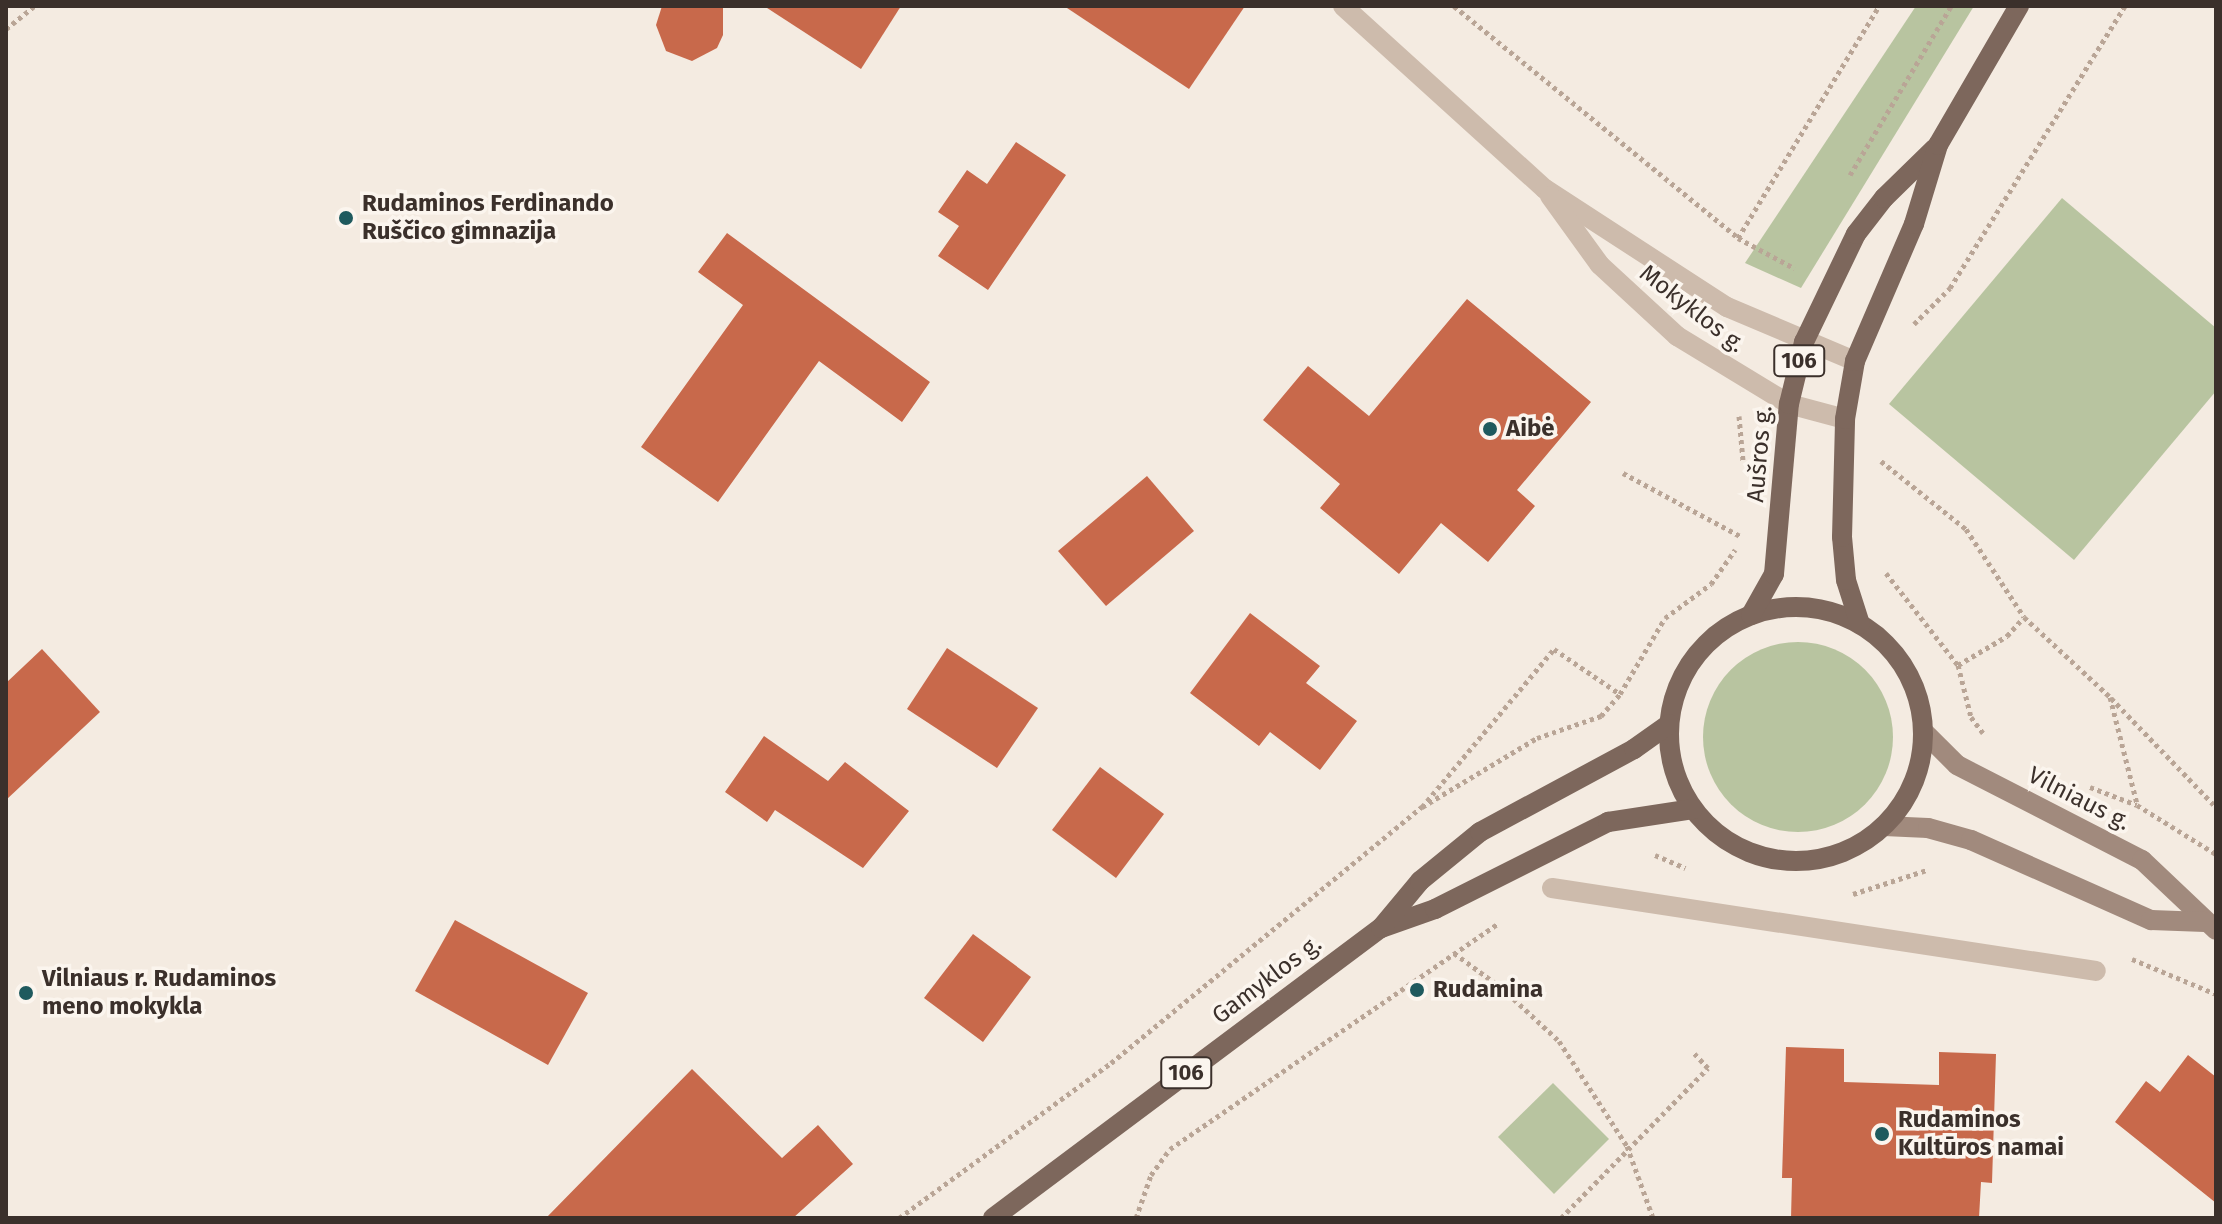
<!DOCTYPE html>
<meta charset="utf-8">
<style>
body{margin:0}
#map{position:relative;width:2222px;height:1224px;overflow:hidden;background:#f4ebe1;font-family:"Fira Sans",sans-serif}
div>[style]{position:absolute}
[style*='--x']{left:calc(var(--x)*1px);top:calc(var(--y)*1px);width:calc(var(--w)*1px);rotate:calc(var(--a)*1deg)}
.green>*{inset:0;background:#b8c4a0}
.round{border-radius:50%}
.building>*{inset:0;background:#c8694b}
.path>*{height:5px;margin-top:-2.5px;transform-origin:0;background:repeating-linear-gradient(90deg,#b9a596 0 4px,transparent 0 8px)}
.service>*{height:20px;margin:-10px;padding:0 10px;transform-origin:10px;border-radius:10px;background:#cdbbac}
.minor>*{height:20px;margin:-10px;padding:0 10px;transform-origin:10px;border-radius:10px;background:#cdbbac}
.secondary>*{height:20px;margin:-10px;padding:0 10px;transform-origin:10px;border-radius:10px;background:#a18a7d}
.primary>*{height:20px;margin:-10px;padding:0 10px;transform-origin:10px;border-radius:10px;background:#7d675c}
.primary>.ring{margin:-10px;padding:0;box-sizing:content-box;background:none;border:20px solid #7d675c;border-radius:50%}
.dots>*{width:22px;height:22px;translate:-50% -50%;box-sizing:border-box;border:4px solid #fbf5ee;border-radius:50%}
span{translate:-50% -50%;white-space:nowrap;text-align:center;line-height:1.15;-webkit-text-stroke:7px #fbf5ee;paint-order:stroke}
.shield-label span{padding:2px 6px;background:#fbf5ee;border:2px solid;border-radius:6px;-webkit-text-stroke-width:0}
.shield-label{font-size:22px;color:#3b302b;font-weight:700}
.poi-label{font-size:24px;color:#3b302b;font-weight:700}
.left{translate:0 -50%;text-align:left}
.street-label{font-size:24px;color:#3b302b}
.frame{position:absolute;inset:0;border:8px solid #3b302b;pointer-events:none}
</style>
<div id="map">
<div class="green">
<i style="clip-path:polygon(1916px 6px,1974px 6px,1801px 288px,1745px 263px)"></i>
<i style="clip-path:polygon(2062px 198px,2216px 328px,2216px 391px,2074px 560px,1889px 404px)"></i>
<i class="round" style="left:1703px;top:642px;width:190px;height:190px"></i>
<i style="clip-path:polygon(1553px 1083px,1609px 1139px,1554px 1194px,1498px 1137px)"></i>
</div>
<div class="building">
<i style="clip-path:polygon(662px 6px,723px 6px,723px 35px,717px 48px,692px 61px,666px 51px,656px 25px)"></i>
<i style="clip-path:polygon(764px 6px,901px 6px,861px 69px)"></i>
<i style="clip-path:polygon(1064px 6px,1245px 6px,1189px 89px)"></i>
<i style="clip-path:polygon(1016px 142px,1066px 175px,988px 290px,938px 256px,959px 226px,938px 212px,967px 170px,987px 184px)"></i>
<i style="clip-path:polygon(727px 233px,930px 382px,902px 422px,819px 361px,718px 502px,641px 447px,743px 305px,698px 272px)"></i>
<i style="clip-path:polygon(1467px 299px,1591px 402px,1517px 490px,1535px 506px,1488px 562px,1441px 523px,1399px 574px,1320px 508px,1340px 484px,1263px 420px,1308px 366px,1369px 416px)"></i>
<i style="clip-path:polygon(1147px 476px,1194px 531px,1106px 606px,1058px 551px)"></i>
<i style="clip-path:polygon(1250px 613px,1320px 666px,1306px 683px,1357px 721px,1320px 770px,1270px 732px,1259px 746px,1190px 693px)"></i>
<i style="clip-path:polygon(947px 648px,1038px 708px,997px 768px,907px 709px)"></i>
<i style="clip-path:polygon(42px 649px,100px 712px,6px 800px,6px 683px)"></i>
<i style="clip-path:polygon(764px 736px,828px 781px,845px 762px,909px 811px,863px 868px,775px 810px,767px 822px,725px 792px)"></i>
<i style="clip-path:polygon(1100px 767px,1164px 814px,1116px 878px,1052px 830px)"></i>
<i style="clip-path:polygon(455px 920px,588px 993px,548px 1065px,415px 991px)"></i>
<i style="clip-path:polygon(973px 934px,1031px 977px,983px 1042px,924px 998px)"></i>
<i style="clip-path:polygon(1786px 1047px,1844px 1049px,1844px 1082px,1939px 1085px,1939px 1052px,1996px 1054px,1992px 1183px,1981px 1182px,1979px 1218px,1791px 1218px,1792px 1178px,1782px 1178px)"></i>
<i style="clip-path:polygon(2188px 1055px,2216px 1077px,2216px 1203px,2115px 1122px,2146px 1081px,2160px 1092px)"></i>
<i style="clip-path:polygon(692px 1069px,782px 1158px,818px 1125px,853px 1164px,793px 1218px,546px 1218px)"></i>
</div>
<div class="path">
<i style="--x:1454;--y:6;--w:367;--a:39.2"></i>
<i style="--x:1738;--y:238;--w:64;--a:28.2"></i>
<i style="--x:6;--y:29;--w:36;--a:-39"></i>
<i style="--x:1850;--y:175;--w:197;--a:-59.1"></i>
<i style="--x:1738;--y:238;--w:271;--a:-58.7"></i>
<i style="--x:1914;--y:324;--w:51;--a:-45"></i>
<i style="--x:1950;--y:288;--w:332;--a:-58.2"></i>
<i style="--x:1739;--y:416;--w:45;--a:84.9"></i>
<i style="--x:1881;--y:461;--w:109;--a:38.7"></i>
<i style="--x:1966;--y:529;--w:105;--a:56.6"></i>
<i style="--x:2024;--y:617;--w:117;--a:42.9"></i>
<i style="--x:2110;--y:697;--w:110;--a:75.8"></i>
<i style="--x:1623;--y:473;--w:133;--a:28.3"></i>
<i style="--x:1886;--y:573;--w:117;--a:52"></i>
<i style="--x:1958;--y:665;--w:54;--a:76"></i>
<i style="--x:1971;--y:717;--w:20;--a:53"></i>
<i style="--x:1958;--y:665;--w:57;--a:-30.6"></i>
<i style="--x:2007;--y:636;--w:25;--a:-48"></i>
<i style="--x:2111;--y:698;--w:151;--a:46.1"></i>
<i style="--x:2090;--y:787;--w:50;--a:21"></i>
<i style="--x:2137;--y:805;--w:93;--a:31.8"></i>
<i style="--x:1422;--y:807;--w:134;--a:-31"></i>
<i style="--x:1537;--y:738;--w:68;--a:-19"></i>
<i style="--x:1601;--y:716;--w:29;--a:-49"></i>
<i style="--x:1620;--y:694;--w:88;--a:-59.4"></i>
<i style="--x:1665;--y:618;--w:57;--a:-36.5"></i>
<i style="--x:1711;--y:584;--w:42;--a:-54.8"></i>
<i style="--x:1655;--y:855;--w:33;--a:23"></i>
<i style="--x:1853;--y:894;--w:78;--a:-18"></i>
<i style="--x:1454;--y:953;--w:59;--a:36.1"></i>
<i style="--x:1502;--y:988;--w:78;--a:42.9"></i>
<i style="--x:1559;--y:1041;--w:125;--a:57.1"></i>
<i style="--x:1627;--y:1146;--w:77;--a:70.1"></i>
<i style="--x:2132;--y:959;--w:91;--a:22.6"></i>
<i style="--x:899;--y:1218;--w:263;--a:-36.2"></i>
<i style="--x:1111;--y:1063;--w:403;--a:-39.5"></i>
<i style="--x:1422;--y:807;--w:206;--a:-50.1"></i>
<i style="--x:1554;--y:649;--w:80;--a:34.3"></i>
<i style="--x:1136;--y:1218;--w:46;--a:-70.8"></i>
<i style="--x:1151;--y:1175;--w:32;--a:-54"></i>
<i style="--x:1170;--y:1149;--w:399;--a:-34.5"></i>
<i style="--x:1561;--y:1218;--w:210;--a:-45.6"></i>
<i style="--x:1708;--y:1068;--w:21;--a:-133"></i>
</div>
<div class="service">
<i style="--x:1552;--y:888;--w:550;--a:8.67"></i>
</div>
<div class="minor">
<i style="--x:1343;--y:6;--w:273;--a:42.2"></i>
<i style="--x:1545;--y:189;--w:217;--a:33"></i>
<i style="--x:1727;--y:307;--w:139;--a:22.9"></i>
<i style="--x:1550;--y:196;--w:85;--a:54.1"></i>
<i style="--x:1600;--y:265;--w:105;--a:42.7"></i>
<i style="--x:1677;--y:336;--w:131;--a:31.3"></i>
<i style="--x:1789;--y:404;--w:58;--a:15"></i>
</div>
<div class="secondary">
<i style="--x:1923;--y:731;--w:48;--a:45"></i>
<i style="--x:1957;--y:765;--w:208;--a:27.2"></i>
<i style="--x:2142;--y:860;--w:102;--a:43.4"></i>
<i style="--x:1884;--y:826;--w:44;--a:2.6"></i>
<i style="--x:1928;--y:828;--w:45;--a:15.6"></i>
<i style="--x:1971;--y:840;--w:197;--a:24"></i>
<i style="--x:2151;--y:920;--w:54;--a:2.1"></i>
</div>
<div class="primary">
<i class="ring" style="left:1669px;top:607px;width:234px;height:234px"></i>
<i style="--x:1751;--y:615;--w:47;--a:-60.7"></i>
<i style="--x:1774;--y:574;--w:171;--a:-85"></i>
<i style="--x:1789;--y:404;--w:64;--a:-76.4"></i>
<i style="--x:1804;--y:342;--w:120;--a:-64.3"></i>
<i style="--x:1856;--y:234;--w:46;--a:-52.1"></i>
<i style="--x:1884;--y:198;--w:71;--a:-44.4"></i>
<i style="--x:1860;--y:624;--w:46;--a:-107.7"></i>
<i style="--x:1846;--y:580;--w:43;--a:-95.3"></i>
<i style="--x:1842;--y:537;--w:118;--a:-88.5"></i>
<i style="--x:1845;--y:419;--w:59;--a:-80.2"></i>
<i style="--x:1855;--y:361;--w:149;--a:-66.7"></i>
<i style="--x:1914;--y:224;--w:83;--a:-73.1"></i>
<i style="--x:1938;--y:145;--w:161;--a:-59.8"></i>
<i style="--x:1381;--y:928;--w:57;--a:-19.4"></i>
<i style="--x:1435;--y:909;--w:194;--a:-26.7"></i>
<i style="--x:1608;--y:822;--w:86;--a:-8.7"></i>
<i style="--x:993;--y:1218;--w:484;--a:-36.8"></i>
<i style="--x:1381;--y:928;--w:61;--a:-50.3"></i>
<i style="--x:1420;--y:881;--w:77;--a:-39.2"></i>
<i style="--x:1480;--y:832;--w:175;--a:-28.3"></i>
<i style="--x:1634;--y:749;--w:43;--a:-35.5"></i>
</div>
<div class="dots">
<i style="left:346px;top:218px;background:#1f5a5e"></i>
<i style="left:1490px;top:429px;background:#1f5a5e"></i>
<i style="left:1417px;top:990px;background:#1f5a5e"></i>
<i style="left:26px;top:993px;background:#1f5a5e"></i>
<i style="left:1882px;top:1134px;background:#1f5a5e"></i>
</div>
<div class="shield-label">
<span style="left:1799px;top:361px">106</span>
<span style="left:1186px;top:1073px">106</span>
</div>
<div class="poi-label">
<span class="left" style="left:362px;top:218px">Rudaminos Ferdinando<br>Ruščico gimnazija</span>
<span class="left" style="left:1506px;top:429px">Aibė</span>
<span class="left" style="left:42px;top:993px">Vilniaus r. Rudaminos<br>meno mokykla</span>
<span class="left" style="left:1433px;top:990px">Rudamina</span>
<span class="left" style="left:1898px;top:1134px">Rudaminos<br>Kultūros namai</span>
</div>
<div class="street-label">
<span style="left:1692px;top:309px;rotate:38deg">Mokyklos g.</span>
<span style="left:1760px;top:454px;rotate:-85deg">Aušros g.</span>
<span style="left:2079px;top:799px;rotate:27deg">Vilniaus g.</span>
<span style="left:1267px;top:980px;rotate:-37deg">Gamyklos g.</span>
</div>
<div class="frame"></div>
</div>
